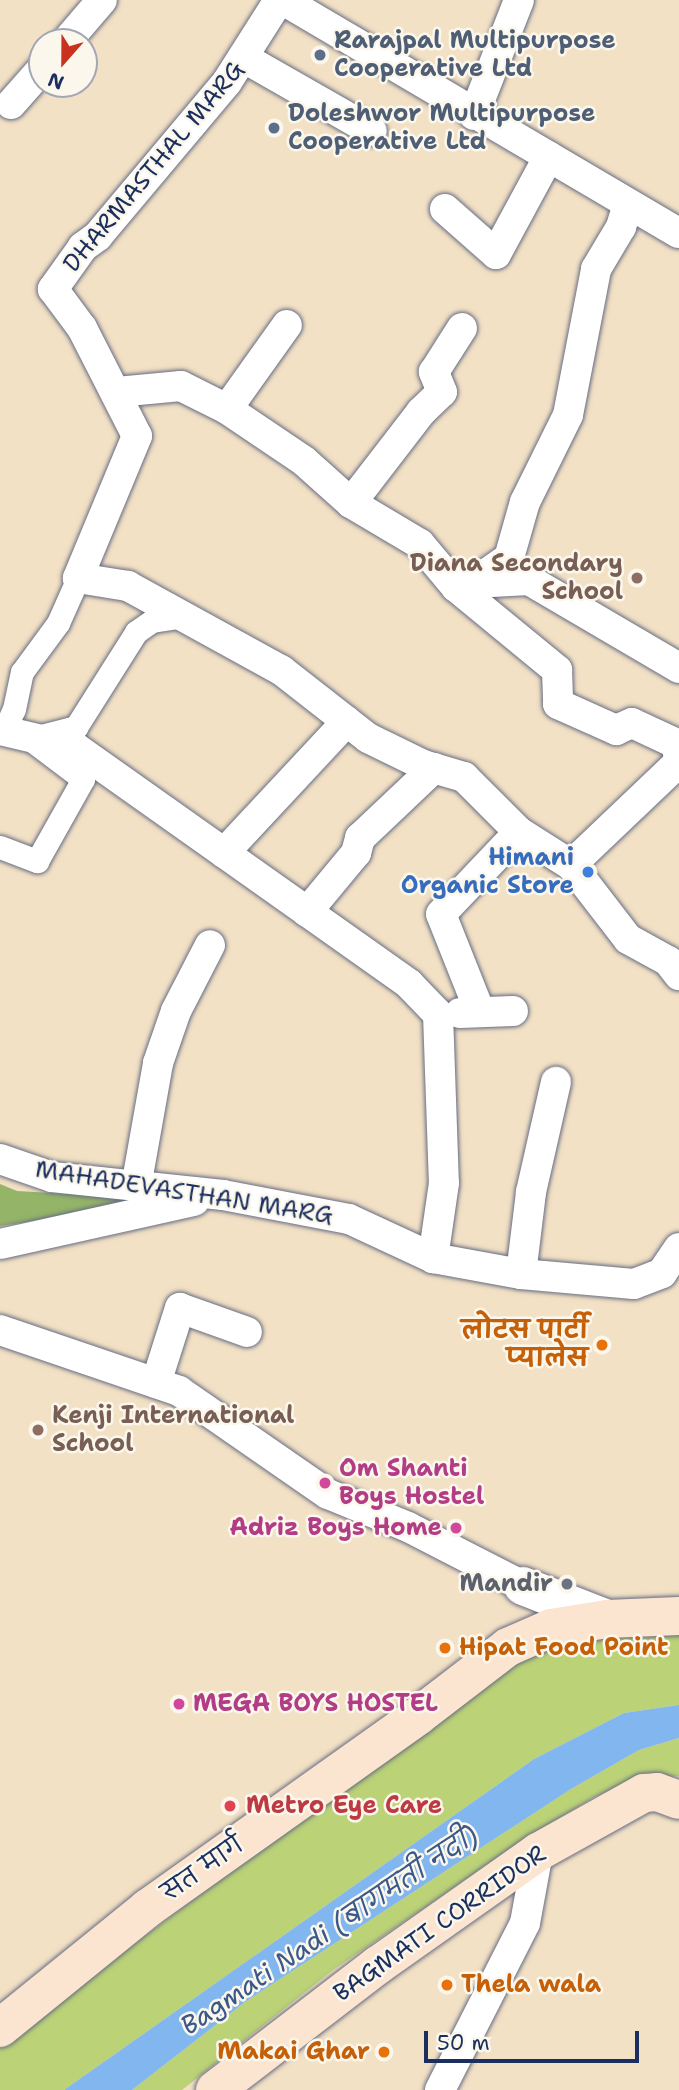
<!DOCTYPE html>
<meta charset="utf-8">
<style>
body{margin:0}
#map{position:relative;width:679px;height:2090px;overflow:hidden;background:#f3e1c5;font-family:"Shantell Sans","Playpen Sans Deva",sans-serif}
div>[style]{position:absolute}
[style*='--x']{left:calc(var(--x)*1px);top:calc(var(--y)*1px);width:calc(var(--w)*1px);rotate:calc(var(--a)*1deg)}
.green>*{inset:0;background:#bbd277}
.forest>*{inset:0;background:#94b468}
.water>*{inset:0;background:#82b6ef}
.roads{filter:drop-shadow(0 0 2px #676d82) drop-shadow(0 0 2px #676d82)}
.pedestrian>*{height:23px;margin:-11.5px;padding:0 11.5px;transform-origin:11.5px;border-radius:11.5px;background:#fff}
.minor>*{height:30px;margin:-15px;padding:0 15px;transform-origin:15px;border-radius:15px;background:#fff}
.tertiary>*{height:38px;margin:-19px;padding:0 19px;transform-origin:19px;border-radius:19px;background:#fff}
.secondary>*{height:38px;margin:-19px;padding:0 19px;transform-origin:19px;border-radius:19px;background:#fce5d0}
.dots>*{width:19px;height:19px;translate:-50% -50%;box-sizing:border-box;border:4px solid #fbf7ec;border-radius:50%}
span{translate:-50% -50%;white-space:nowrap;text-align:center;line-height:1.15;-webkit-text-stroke:5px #fbf7ec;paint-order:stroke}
.service-label{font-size:24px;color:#4e5e75;font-weight:700}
.left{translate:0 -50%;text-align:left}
.street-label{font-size:24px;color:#1b2f5e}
.education-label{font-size:24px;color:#785e54;font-weight:700}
.right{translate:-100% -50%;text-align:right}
.shop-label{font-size:24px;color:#366cbe;font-weight:700}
.food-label{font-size:24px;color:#c56008;font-weight:700}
.hotel-label{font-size:24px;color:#b23c85;font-weight:700}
.worship-label{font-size:24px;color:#5b616d;font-weight:700}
.health-label{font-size:24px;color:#be3a42;font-weight:700}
.water-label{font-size:26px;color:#3a588a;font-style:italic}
.north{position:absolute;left:28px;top:28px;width:70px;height:70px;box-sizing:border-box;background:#fbf7ec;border:2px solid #a1a7b3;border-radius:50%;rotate:201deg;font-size:19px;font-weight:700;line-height:28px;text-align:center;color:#1b2f5e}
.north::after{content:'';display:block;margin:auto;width:24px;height:32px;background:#c8321e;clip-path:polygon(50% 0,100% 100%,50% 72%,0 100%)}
.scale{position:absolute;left:424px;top:2031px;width:215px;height:32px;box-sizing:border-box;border:4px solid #1b2f5e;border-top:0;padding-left:9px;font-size:21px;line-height:24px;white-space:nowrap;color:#1b2f5e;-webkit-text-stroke:5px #fbf7ec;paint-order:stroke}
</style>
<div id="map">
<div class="green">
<i style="clip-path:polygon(679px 1635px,679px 1705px,624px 1713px,534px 1759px,64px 2090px,0 2090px,0 2044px,520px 1656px,580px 1639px)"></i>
<i style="clip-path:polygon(679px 1738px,679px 1776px,635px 1780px,594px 1797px,528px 1837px,333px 1970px,182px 2090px,132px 2090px,245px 2002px,571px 1789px,639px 1750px)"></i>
</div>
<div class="forest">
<i style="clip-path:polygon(0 1184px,17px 1191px,172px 1200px,0 1226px)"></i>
</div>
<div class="water">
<i style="clip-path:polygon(679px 1705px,679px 1738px,639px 1750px,571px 1789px,245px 2002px,132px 2090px,64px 2090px,534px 1759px,624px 1713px)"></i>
</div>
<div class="roads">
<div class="pedestrian">
<i style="--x:4;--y:731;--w:24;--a:-66"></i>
<i style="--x:14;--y:709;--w:38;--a:-78"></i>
<i style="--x:22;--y:672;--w:61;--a:-53.7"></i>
<i style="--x:58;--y:623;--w:49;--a:-66"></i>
<i style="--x:0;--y:847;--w:40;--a:21"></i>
<i style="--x:37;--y:861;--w:94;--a:-60.7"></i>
<i style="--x:83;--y:779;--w:66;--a:-143"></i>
<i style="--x:30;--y:739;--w:48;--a:-14.6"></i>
<i style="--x:76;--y:727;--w:112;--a:-57.7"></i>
<i style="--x:136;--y:632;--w:19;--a:-35"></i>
<i style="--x:152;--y:621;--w:31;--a:-9"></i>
</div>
<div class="minor">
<i style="--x:279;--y:0;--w:97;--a:122.4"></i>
<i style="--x:227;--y:82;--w:201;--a:130"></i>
<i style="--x:98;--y:236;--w:19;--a:144"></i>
<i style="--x:83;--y:247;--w:52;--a:125.5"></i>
<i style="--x:53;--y:289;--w:49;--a:53.4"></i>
<i style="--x:82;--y:328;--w:121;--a:63"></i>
<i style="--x:137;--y:436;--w:154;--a:112.6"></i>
<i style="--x:78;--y:578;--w:51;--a:9.1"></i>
<i style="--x:128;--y:586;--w:175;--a:28.8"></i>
<i style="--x:281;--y:670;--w:110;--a:38"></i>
<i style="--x:368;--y:738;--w:61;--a:26.1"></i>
<i style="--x:423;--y:765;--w:43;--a:16.3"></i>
<i style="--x:464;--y:777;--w:78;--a:45"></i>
<i style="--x:519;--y:832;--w:62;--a:32.4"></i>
<i style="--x:571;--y:865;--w:93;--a:52.4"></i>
<i style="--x:628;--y:939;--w:46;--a:28.8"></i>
<i style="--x:668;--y:961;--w:18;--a:52"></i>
<i style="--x:283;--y:0;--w:459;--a:30.5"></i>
<i style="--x:66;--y:42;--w:55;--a:-49.4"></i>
<i style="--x:244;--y:58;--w:147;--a:29.7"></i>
<i style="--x:11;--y:104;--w:47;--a:-48.5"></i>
<i style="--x:474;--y:115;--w:123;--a:-68.6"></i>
<i style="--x:445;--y:209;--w:68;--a:41.4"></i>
<i style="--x:496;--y:254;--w:111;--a:-61.6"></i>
<i style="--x:117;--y:392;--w:64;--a:-5.4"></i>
<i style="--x:181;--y:386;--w:51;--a:26.6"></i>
<i style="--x:227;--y:409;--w:93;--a:34"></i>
<i style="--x:304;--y:461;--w:63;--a:41.8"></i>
<i style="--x:351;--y:503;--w:80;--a:30.7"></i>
<i style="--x:420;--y:544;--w:56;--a:50.1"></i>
<i style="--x:456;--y:587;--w:131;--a:39.4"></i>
<i style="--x:557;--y:670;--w:34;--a:88"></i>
<i style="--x:558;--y:704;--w:64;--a:24.1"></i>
<i style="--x:616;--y:730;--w:17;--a:-24"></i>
<i style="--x:632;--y:723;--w:50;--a:25"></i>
<i style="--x:677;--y:744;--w:18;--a:84"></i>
<i style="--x:227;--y:409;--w:103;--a:-54.5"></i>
<i style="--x:351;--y:503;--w:115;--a:-52.4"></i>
<i style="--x:421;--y:412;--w:29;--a:-44"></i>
<i style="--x:442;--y:392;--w:22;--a:-112"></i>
<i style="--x:434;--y:372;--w:52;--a:-57.5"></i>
<i style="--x:473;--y:583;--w:56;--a:-3.1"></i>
<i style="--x:529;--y:580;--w:174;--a:30.4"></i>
<i style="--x:456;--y:587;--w:17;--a:-13"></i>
<i style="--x:473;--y:583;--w:44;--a:-34.8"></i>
<i style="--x:509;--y:558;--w:58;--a:-74.1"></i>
<i style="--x:525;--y:502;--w:97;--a:-63.7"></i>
<i style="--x:568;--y:415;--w:149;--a:-79.1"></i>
<i style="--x:596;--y:269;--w:49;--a:-59.2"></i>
<i style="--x:621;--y:227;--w:21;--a:-73"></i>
<i style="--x:4;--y:731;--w:74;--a:13.3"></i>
<i style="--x:76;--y:748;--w:408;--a:35.3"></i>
<i style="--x:409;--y:984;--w:42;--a:46"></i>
<i style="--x:438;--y:1014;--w:169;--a:88"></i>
<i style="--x:444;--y:1183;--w:76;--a:98.3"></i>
<i style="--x:224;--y:853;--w:180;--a:-47"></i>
<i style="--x:571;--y:865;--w:149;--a:-43.6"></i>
<i style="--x:307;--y:912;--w:77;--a:-50.3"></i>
<i style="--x:356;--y:853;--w:16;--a:-75"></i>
<i style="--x:360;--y:838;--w:102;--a:-43.4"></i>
<i style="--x:480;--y:1012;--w:105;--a:-111.7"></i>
<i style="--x:441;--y:914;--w:113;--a:-46.4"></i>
<i style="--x:460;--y:1013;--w:53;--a:-2.2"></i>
<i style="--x:0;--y:1159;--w:55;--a:19.1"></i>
<i style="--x:52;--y:1177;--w:172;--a:6"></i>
<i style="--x:223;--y:1195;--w:128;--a:10.8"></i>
<i style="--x:349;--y:1219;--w:93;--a:24.9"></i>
<i style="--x:433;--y:1258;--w:89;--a:10.3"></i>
<i style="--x:521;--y:1274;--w:113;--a:5.1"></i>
<i style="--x:634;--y:1284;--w:30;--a:-21"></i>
<i style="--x:662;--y:1273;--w:30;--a:-56"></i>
<i style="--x:136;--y:1187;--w:126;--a:-79.9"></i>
<i style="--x:158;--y:1063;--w:55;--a:-70.9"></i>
<i style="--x:176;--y:1011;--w:74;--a:-62.7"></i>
<i style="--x:0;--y:1244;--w:199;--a:-12.5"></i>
<i style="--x:521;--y:1274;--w:83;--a:-83"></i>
<i style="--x:531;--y:1192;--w:113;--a:-77.2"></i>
<i style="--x:0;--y:1330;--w:189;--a:18.8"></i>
<i style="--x:179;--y:1391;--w:181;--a:34.7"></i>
<i style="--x:328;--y:1494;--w:87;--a:22.4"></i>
<i style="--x:408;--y:1527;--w:129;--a:27.2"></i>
<i style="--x:156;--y:1383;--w:79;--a:-72.3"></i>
<i style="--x:180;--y:1308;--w:71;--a:19.7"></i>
<i style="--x:440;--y:2090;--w:187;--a:-63"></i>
<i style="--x:525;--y:1923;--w:72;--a:-79.6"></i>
</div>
<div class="tertiary">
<i style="--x:523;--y:1586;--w:90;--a:21.4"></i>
</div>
<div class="secondary">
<i style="--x:0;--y:2028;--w:191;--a:-39"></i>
<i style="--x:148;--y:1908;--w:331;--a:-35.4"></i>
<i style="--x:418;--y:1716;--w:113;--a:-37.5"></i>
<i style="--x:508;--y:1647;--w:47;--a:-23.8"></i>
<i style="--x:551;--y:1628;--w:57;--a:-9.1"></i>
<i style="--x:607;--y:1619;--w:72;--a:-2.4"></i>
<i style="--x:215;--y:2090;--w:205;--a:-37.5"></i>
<i style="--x:378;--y:1965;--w:196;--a:-35.2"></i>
<i style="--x:538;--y:1852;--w:121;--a:-29.1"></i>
<i style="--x:644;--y:1793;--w:13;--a:-4"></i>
<i style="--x:657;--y:1792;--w:23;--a:20"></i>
</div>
</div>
<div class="dots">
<i style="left:320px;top:55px;background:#5c6f8a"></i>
<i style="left:274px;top:128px;background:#5c6f8a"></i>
<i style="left:637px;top:578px;background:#8d6e63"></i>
<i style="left:588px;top:872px;background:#3f7fe0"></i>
<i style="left:602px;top:1345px;background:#e8710a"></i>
<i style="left:38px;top:1430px;background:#8d6e63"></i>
<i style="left:325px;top:1483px;background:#d1479c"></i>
<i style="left:456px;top:1528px;background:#d1479c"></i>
<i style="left:567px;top:1584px;background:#6b7280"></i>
<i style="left:445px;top:1648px;background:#e8710a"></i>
<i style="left:179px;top:1704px;background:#d1479c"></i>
<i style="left:230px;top:1806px;background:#e0444e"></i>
<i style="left:447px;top:1985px;background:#e8710a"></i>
<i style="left:384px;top:2052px;background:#e8710a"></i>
</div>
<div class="service-label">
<span class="left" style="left:334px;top:55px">Rarajpal Multipurpose<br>Cooperative Ltd</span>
<span class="left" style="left:288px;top:128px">Doleshwor Multipurpose<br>Cooperative Ltd</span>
</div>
<div class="street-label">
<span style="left:154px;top:167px;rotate:-50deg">DHARMASTHAL MARG</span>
<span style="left:184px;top:1193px;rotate:9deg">MAHADEVASTHAN MARG</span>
<span style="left:203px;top:1869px;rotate:-35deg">सत मार्ग</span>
<span style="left:440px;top:1924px;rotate:-35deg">BAGMATI CORRIDOR</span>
</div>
<div class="education-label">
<span class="right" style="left:623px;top:578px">Diana Secondary<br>School</span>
<span class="left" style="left:52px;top:1430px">Kenji International<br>School</span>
</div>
<div class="shop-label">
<span class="right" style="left:574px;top:872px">Himani<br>Organic Store</span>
</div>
<div class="food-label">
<span class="right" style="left:588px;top:1345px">लोटस पार्टी<br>प्यालेस</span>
<span class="left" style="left:459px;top:1648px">Hipat Food Point</span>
<span class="left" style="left:461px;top:1985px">Thela wala</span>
<span class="right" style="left:370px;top:2052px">Makai Ghar</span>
</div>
<div class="hotel-label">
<span class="left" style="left:339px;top:1483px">Om Shanti<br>Boys Hostel</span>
<span class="right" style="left:442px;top:1528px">Adriz Boys Home</span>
<span class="left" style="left:193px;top:1704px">MEGA BOYS HOSTEL</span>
</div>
<div class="worship-label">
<span class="right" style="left:553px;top:1584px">Mandir</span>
</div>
<div class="health-label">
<span class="left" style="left:246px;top:1806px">Metro Eye Care</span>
</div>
<div class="water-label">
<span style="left:329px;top:1930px;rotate:-34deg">Bagmati Nadi (बागमती नदी)</span>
</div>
<div class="north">N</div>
<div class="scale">50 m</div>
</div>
